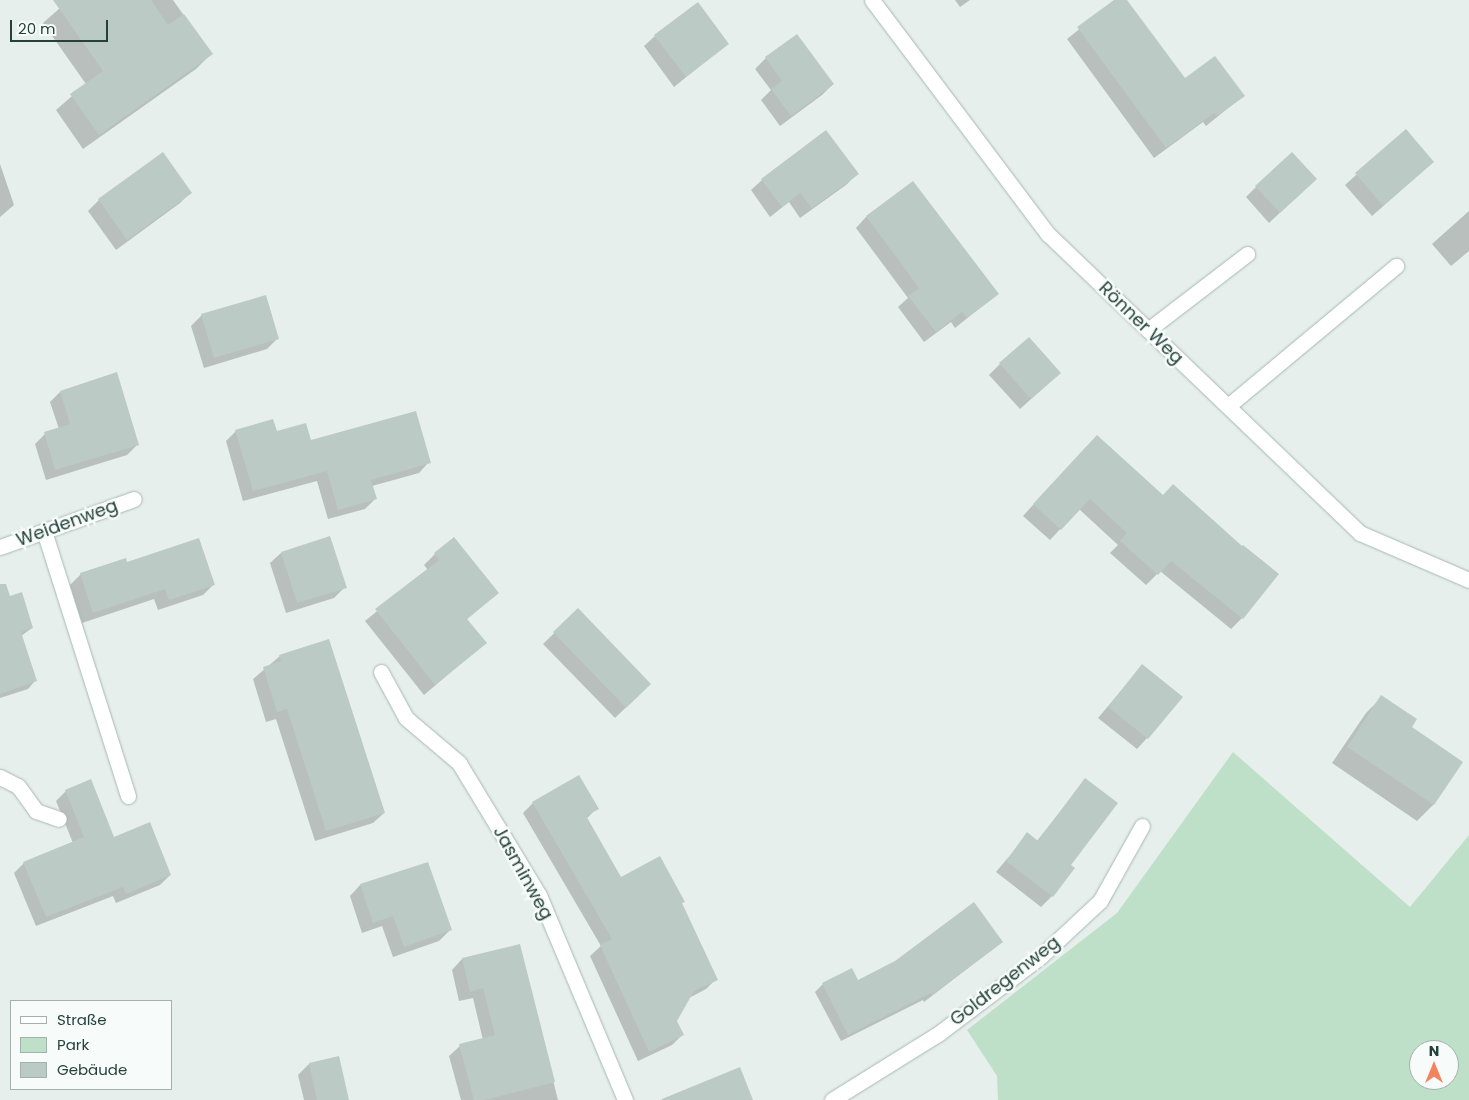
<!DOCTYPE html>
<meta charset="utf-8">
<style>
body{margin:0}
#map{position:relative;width:1469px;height:1100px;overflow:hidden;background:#e6efeb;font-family:Poppins,sans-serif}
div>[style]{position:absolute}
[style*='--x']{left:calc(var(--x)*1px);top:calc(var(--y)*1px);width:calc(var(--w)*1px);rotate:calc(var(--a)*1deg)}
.green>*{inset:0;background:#bfe0c8}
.shadow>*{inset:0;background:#0003}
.building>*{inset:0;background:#bbcac4}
.roads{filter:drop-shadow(0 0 1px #a8b8b2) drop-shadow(0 0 1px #a8b8b2)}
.service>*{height:15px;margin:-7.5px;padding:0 7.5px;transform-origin:7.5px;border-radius:7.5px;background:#fff}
.minor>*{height:15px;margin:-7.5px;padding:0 7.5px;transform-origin:7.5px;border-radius:7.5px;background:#fff}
span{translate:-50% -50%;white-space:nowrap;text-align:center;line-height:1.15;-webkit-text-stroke:5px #f7fbf9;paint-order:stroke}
.street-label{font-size:18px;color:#24423a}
.legend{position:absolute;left:10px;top:1000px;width:162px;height:90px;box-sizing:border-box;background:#f7fbf9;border:1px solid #a3b1ad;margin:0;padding:6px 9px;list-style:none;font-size:15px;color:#24423a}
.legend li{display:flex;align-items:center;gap:10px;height:25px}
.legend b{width:25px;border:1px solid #a3b1ad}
.north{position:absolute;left:1409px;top:1040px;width:50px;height:50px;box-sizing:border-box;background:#f7fbf9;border:1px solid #a3b1ad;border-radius:50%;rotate:0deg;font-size:14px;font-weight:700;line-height:20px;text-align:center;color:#24423a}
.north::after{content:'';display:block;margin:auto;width:18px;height:22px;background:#f4845f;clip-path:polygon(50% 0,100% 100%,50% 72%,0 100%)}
.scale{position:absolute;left:10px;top:20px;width:98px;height:22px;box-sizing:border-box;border:2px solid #24423a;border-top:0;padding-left:6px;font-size:15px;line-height:18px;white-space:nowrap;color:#24423a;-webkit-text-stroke:4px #f7fbf9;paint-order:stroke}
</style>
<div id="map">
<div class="green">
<i style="clip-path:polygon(evenodd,1233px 752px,1410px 907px,1469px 835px,1469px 1100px,998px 1100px,997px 1076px,967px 1030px,1117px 913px,1233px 752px,1419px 1050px,1449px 1050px,1449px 1080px,1419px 1080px,1419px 1050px)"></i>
</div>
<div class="shadow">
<i style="clip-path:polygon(69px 0,173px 0,211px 54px,196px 69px,83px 149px,56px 110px,86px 84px,43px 23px)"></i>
<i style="clip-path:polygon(955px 0,970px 0,960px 7px)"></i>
<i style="clip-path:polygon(1116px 0,1126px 0,1185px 80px,1243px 96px,1206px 126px,1203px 122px,1154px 158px,1067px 39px)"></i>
<i style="clip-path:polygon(655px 36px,727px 44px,674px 87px,644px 46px)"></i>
<i style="clip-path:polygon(766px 58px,833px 84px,822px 95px,780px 126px,761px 100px,771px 90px,755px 69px)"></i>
<i style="clip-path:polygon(1405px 131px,1433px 162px,1372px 216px,1345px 185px)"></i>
<i style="clip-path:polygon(162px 154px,190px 193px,180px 203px,116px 250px,88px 211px,99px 200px)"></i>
<i style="clip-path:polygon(0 164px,14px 205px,0 217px)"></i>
<i style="clip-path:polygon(857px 174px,846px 185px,800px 218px,789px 202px,770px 217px,751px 190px,762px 180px)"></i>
<i style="clip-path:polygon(913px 183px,997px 294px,955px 328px,951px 322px,924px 342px,898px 307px,908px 298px,856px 228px,866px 217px)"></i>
<i style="clip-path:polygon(1256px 187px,1304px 190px,1269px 223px,1246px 197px)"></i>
<i style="clip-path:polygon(1469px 211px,1469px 251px,1451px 266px,1432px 244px)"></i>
<i style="clip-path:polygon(202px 315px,278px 338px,267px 349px,204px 368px,191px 326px)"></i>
<i style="clip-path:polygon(1000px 364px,1060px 373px,1020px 409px,989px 375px)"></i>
<i style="clip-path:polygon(60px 392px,137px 445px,127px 455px,46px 480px,35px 444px,45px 434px,59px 429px,50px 402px)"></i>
<i style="clip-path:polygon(236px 431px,276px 432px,310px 442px,429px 462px,419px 473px,372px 486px,375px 499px,365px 509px,328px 519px,317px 481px,243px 501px,226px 441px)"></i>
<i style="clip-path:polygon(1086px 447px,1162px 496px,1242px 618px,1231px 629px,1160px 571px,1146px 585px,1110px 553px,1118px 545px,1079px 509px,1050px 540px,1023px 516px)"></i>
<i style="clip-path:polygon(281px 553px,345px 587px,334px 598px,286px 613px,270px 563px)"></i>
<i style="clip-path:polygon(435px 554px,497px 593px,466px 620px,485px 643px,424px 695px,365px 621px,428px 570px,424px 565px)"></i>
<i style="clip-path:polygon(127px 564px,214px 584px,203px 595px,158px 610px,154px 599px,82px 623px,70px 585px,81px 574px)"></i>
<i style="clip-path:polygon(0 600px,32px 628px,21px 636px,35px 681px,28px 689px,0 698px)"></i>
<i style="clip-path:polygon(578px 610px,650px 684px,615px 718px,543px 644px)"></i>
<i style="clip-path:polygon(280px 656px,384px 813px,373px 823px,315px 841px,276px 719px,266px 722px,253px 679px)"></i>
<i style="clip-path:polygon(1142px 666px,1147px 738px,1137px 749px,1098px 718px)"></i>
<i style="clip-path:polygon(1382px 697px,1410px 727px,1461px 762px,1433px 805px,1417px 821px,1332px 763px,1366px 713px)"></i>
<i style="clip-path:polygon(1085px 780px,1069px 865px,1052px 896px,1041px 907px,996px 872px,1028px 834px,1037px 841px)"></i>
<i style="clip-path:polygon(66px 791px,113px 838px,170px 875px,160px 885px,116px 903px,113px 896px,36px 926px,14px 873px,24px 863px,73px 843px,56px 801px)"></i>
<i style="clip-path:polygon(533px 803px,597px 808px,587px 818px,621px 878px,681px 904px,716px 979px,706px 989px,689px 998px,676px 1021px,682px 1035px,672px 1045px,638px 1061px,590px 956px,601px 946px,523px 813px)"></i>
<i style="clip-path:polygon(360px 885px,450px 930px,439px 941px,393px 957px,382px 926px,362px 933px,350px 896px)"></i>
<i style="clip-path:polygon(1002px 942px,924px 1002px,923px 1000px,841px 1041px,815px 992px,823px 984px,851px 969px,857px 982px)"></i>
<i style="clip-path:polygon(519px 946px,558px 1100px,461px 1100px,449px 1056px,460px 1046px,483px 1040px,473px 998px,459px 1001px,452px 970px,462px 959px)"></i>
<i style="clip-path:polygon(338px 1058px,348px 1100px,304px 1100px,298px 1075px,309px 1064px)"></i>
</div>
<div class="building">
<i style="clip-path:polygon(53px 0,151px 0,168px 25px,184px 14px,213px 54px,99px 135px,70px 94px,103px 71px)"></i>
<i style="clip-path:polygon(1114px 0,1127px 0,1185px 78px,1215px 56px,1245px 96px,1217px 116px,1214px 113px,1166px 148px,1077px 27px)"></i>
<i style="clip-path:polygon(698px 2px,729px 44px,686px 77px,654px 35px)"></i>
<i style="clip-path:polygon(797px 34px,834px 84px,791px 116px,771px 89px,782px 81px,765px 57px)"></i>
<i style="clip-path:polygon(1406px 129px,1434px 162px,1383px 206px,1355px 173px)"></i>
<i style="clip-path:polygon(826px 130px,859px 174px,812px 208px,800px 193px,782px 207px,761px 179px)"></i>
<i style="clip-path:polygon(163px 152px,192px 193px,127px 240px,98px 199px)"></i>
<i style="clip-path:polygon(1292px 152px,1317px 179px,1280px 213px,1255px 186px)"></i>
<i style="clip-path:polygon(913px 181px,999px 294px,967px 318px,962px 312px,936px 332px,908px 296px,919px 288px,866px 216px)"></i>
<i style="clip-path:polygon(266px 295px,279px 339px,214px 358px,201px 314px)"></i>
<i style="clip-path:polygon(1029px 337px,1061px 373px,1031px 399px,999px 363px)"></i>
<i style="clip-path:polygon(117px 372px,139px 445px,55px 470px,44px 432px,70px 424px,60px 391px)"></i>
<i style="clip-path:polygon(416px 411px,431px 463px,371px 480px,377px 499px,338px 510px,327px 471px,253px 491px,235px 430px,273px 419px,277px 431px,306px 423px,311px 440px)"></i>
<i style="clip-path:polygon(1097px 435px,1163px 495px,1173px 484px,1242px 546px,1243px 545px,1279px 574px,1243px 619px,1171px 561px,1158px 575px,1120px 541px,1127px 533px,1090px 499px,1061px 530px,1033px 504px)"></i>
<i style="clip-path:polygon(330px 536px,347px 588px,297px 603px,281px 552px)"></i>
<i style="clip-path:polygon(454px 537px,499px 593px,467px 619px,487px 643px,435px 685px,375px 609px,439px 560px,434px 553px)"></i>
<i style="clip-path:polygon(199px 538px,215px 585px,169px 600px,165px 589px,93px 613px,80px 573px,126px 558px,127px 562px)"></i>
<i style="clip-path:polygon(0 584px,6px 584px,10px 596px,22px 592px,33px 628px,21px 632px,37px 681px,0 694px)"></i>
<i style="clip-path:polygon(578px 608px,651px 684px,626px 708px,553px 632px)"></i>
<i style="clip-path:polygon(329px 639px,385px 813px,326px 831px,287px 709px,277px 712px,263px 667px,281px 661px,279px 655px)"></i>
<i style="clip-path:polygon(1142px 664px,1183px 697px,1148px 739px,1108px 707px)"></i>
<i style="clip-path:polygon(1381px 695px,1417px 719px,1412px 727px,1463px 762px,1434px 805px,1347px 747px)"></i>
<i style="clip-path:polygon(579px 775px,599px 809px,586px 816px,621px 877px,660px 856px,685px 902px,682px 903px,718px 980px,694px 991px,677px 1021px,684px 1035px,649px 1052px,600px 945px,612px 939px,532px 802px)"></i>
<i style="clip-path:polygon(1085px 778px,1118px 803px,1071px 865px,1075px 868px,1053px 897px,1006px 861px,1027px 832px,1038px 841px)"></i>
<i style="clip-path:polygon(91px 779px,114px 837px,150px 822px,171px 875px,126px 894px,123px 887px,46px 917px,23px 862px,84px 837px,65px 790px)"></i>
<i style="clip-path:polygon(428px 862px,452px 930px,404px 947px,393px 916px,373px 923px,360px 884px)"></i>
<i style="clip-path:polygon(974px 902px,1003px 942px,932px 995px,931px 993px,848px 1035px,822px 983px,852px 968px,858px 980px,895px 961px)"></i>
<i style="clip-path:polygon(520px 944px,555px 1082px,484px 1100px,474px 1100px,459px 1044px,495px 1035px,483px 988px,470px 992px,462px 958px)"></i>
<i style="clip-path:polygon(339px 1056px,349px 1100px,317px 1100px,309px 1063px)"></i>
<i style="clip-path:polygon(740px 1067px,753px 1100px,662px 1100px,662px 1099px)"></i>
</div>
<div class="roads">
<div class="service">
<i style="--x:1148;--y:330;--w:125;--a:-37.5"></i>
<i style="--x:1228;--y:406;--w:219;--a:-39.8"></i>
<i style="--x:44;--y:531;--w:278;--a:72.4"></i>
<i style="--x:0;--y:777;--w:20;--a:27"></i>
<i style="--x:18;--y:786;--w:31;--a:54"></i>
<i style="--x:36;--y:811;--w:24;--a:19"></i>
</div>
<div class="minor">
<i style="--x:872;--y:0;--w:293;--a:53.1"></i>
<i style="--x:1048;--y:234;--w:432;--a:43.8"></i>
<i style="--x:1360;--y:533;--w:119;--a:23.3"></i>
<i style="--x:0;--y:547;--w:142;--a:-19.7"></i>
<i style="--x:381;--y:672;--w:52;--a:61.5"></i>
<i style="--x:406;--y:718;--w:70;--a:40.3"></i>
<i style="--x:459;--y:763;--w:154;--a:58.8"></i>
<i style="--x:539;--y:895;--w:222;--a:67.2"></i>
<i style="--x:832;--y:1100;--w:125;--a:-31.9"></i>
<i style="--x:938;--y:1034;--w:129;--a:-37.1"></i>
<i style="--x:1041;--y:956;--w:81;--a:-43"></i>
<i style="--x:1100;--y:901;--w:86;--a:-60.8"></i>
</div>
</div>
<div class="street-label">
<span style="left:1141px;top:323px;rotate:44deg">Rönner Weg</span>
<span style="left:67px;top:523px;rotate:-20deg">Weidenweg</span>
<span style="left:523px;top:873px;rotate:61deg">Jasminweg</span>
<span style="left:1005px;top:981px;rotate:-38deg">Goldregenweg</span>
</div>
<ul class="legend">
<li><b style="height:6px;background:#fff"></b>Straße</li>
<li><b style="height:14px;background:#bfe0c8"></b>Park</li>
<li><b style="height:14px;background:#bbcac4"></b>Gebäude</li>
</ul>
<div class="north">N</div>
<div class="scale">20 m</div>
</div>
